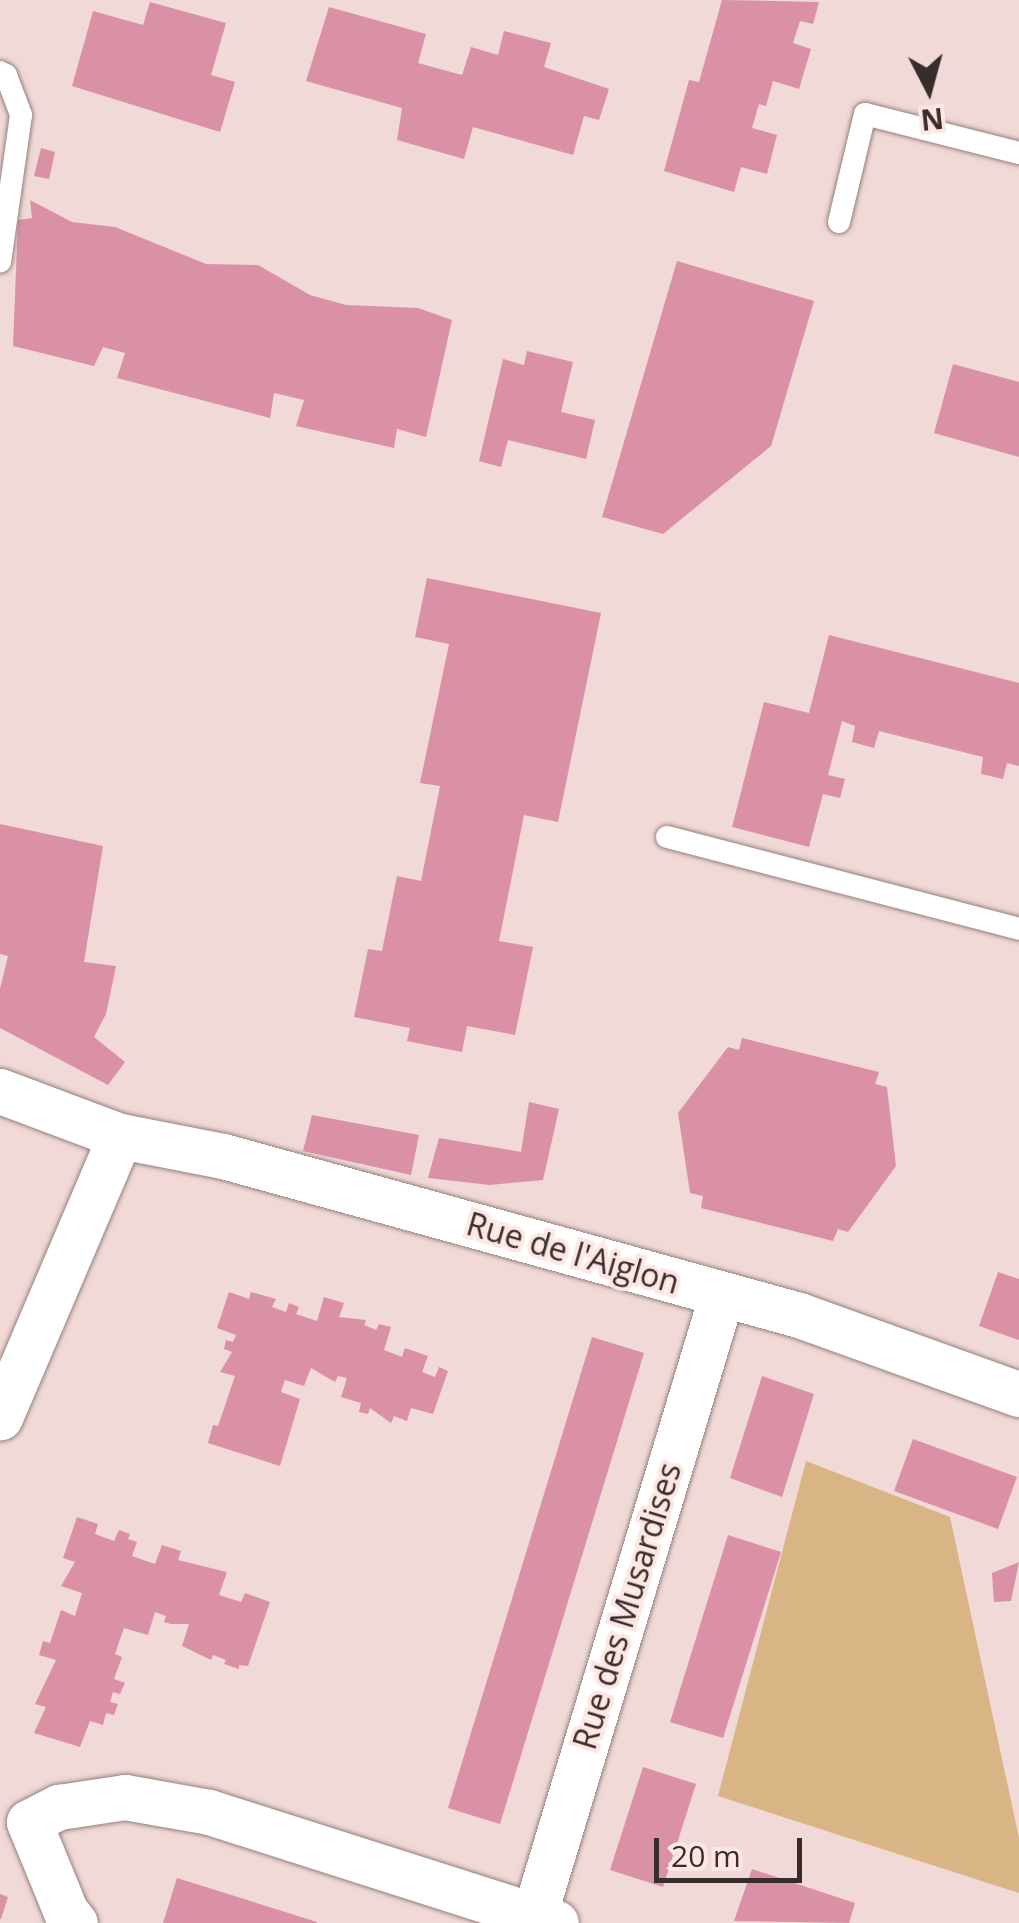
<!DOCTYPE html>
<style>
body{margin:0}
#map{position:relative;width:1019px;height:1923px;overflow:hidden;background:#f0d9d6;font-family:"Open Sans",sans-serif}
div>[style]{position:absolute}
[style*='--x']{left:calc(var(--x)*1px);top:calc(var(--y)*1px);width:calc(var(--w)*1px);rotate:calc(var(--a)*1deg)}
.green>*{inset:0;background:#d9b586}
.building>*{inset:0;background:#da91a6}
.roads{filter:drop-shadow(0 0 2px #95807e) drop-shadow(0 0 2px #95807e)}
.lane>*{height:22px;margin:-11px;padding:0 11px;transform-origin:11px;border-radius:11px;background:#fff}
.street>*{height:45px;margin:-22.5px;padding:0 22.5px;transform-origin:22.5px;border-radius:22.5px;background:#fff}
span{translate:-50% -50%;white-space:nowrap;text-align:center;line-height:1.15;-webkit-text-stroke:8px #fee6e3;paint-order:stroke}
.street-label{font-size:32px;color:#362d2c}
.north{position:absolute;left:879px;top:40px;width:100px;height:100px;-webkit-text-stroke:8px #fee6e3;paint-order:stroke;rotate:174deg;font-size:28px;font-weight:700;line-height:40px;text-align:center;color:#362d2c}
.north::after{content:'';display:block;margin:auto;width:35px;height:45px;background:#362d2c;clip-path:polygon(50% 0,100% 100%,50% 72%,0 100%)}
.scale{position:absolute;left:654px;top:1838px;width:148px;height:45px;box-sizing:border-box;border:5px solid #362d2c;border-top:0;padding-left:12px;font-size:30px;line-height:35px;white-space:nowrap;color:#362d2c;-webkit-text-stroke:8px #fee6e3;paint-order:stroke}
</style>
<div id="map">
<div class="green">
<i style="clip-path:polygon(806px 1461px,950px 1517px,1019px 1838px,1019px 1893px,718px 1796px)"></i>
</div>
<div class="building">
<i style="clip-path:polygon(722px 0,819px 2px,813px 24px,800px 21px,793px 43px,811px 49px,799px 89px,773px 81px,766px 106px,759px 104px,752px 128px,777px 135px,767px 174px,741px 167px,734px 192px,664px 171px,689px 80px,699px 82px)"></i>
<i style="clip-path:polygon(150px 2px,226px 23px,211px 75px,235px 82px,220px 132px,72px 86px,93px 11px,143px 25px)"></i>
<i style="clip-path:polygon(329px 7px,426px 34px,418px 63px,462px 75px,471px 47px,498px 55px,504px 31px,551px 43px,544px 67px,609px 89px,599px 120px,584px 116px,573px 155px,473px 127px,464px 159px,397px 140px,402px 108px,306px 81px)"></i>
<i style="clip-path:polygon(41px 148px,55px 152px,49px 179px,34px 176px)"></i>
<i style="clip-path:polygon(30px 200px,72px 222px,115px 227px,206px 264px,258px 265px,310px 295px,346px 305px,418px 308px,452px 320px,426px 437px,397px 429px,394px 448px,296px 426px,304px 400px,274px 393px,270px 418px,117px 378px,125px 353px,103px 347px,94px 366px,13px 346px,18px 220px,32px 218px)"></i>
<i style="clip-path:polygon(677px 261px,814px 301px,771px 446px,663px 534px,602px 517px)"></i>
<i style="clip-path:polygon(527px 351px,573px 362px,561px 412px,595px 420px,586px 459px,508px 440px,501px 467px,479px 461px,503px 359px,524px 365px)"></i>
<i style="clip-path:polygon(953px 364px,1019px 382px,1019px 457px,934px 433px)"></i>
<i style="clip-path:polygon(427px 578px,601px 613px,558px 822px,524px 815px,499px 941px,533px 947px,515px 1035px,467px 1026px,462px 1052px,407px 1041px,410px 1028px,354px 1017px,368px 949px,382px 951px,397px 876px,421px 881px,440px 786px,420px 783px,449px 644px,415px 637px)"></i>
<i style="clip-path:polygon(829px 635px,1019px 683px,1019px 766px,1007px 763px,1003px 779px,981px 774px,983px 757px,879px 731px,874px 748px,852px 742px,855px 726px,842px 721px,828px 775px,845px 779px,840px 798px,823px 794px,809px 847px,732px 827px,764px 702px,809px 713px)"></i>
<i style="clip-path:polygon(0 824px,103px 846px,84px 962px,116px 966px,106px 1014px,94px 1037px,125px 1062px,108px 1085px,0 1028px,0 989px,8px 956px,0 954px)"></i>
<i style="clip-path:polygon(742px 1038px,879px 1072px,875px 1084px,887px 1087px,896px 1166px,848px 1232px,838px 1229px,833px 1241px,701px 1208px,703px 1196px,690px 1193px,678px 1113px,728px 1047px,739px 1050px)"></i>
<i style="clip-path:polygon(529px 1102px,559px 1109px,543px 1180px,490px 1185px,428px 1178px,439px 1138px,521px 1152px)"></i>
<i style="clip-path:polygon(312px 1115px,419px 1135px,411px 1175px,303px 1151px)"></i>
<i style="clip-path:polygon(998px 1272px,1019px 1279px,1019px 1340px,979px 1326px)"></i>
<i style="clip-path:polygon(229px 1292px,249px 1299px,251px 1292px,276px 1299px,272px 1307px,286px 1312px,289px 1303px,299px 1307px,296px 1314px,317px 1321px,324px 1297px,344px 1303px,339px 1317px,366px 1320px,364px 1325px,376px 1330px,379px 1324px,391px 1327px,384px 1350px,402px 1357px,405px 1348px,428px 1356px,422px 1372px,435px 1377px,439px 1367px,448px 1371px,433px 1414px,411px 1408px,407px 1421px,394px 1416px,391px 1423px,370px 1408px,368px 1414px,359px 1412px,361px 1403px,341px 1397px,347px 1378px,338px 1376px,335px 1382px,311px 1368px,304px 1386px,285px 1380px,281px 1392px,300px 1399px,280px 1466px,208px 1443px,213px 1425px,218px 1426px,235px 1376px,220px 1372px,232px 1352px,224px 1349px,226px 1340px,233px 1342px,236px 1335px,217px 1328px)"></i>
<i style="clip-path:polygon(592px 1337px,644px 1353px,500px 1824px,448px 1808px)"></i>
<i style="clip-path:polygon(762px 1376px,814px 1394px,782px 1497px,730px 1478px)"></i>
<i style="clip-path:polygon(913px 1439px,1017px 1477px,998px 1529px,894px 1491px)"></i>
<i style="clip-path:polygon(77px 1517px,98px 1524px,95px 1534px,114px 1541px,119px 1530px,130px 1534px,128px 1539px,137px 1542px,132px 1556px,155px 1564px,162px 1545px,181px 1551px,178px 1560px,227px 1572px,219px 1595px,241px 1602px,245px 1593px,270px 1602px,248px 1666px,239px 1665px,239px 1669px,224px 1664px,226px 1660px,213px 1655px,211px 1660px,182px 1646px,189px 1624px,171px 1624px,164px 1622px,166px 1616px,155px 1612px,148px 1635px,124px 1628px,115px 1654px,122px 1657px,114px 1679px,125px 1683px,120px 1694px,113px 1692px,110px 1702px,118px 1704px,114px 1715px,106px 1713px,103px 1725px,90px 1721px,80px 1747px,34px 1733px,46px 1707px,35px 1704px,56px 1660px,39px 1655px,43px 1641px,50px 1643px,61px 1610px,75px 1616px,82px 1593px,61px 1586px,75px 1562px,63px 1558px)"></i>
<i style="clip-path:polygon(728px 1535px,781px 1552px,723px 1738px,670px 1722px)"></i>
<i style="clip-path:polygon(1019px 1562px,1011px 1601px,994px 1602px,992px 1573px)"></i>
<i style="clip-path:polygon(643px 1767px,696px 1784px,663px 1887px,610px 1870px)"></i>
<i style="clip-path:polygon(752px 1869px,855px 1903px,849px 1923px,734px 1921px)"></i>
<i style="clip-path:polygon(177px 1878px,317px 1922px,317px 1923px,163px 1923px)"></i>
<i style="clip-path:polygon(0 1894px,8px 1897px,1px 1919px,0 1919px)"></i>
</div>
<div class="roads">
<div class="lane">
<i style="--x:0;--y:72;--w:7;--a:27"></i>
<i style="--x:6;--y:75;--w:43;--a:69.4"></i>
<i style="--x:21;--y:115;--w:148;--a:98.1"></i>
<i style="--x:839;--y:222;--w:111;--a:-76.5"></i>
<i style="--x:865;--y:114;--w:159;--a:14.2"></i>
<i style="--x:667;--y:837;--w:364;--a:14.6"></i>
</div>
<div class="street">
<i style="--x:0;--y:1091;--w:128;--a:20.6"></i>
<i style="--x:120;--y:1136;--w:306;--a:113.1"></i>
<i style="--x:120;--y:1136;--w:105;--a:11"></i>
<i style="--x:223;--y:1156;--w:598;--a:15.43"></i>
<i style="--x:799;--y:1315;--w:234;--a:19.8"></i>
<i style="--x:29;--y:1822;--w:34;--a:-27"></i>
<i style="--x:59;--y:1807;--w:67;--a:-8.6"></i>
<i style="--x:125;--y:1797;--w:85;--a:10.1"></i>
<i style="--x:209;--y:1812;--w:364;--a:17.7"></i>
<i style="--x:29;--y:1822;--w:97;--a:67.7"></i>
<i style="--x:66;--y:1912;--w:14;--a:51"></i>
<i style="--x:534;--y:1916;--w:647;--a:-73.19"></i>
</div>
</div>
<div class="street-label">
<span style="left:573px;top:1253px;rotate:16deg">Rue de l'Aiglon</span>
<span style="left:627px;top:1606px;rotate:-73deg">Rue des Musardises</span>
</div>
<div class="north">N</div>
<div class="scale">20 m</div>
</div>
